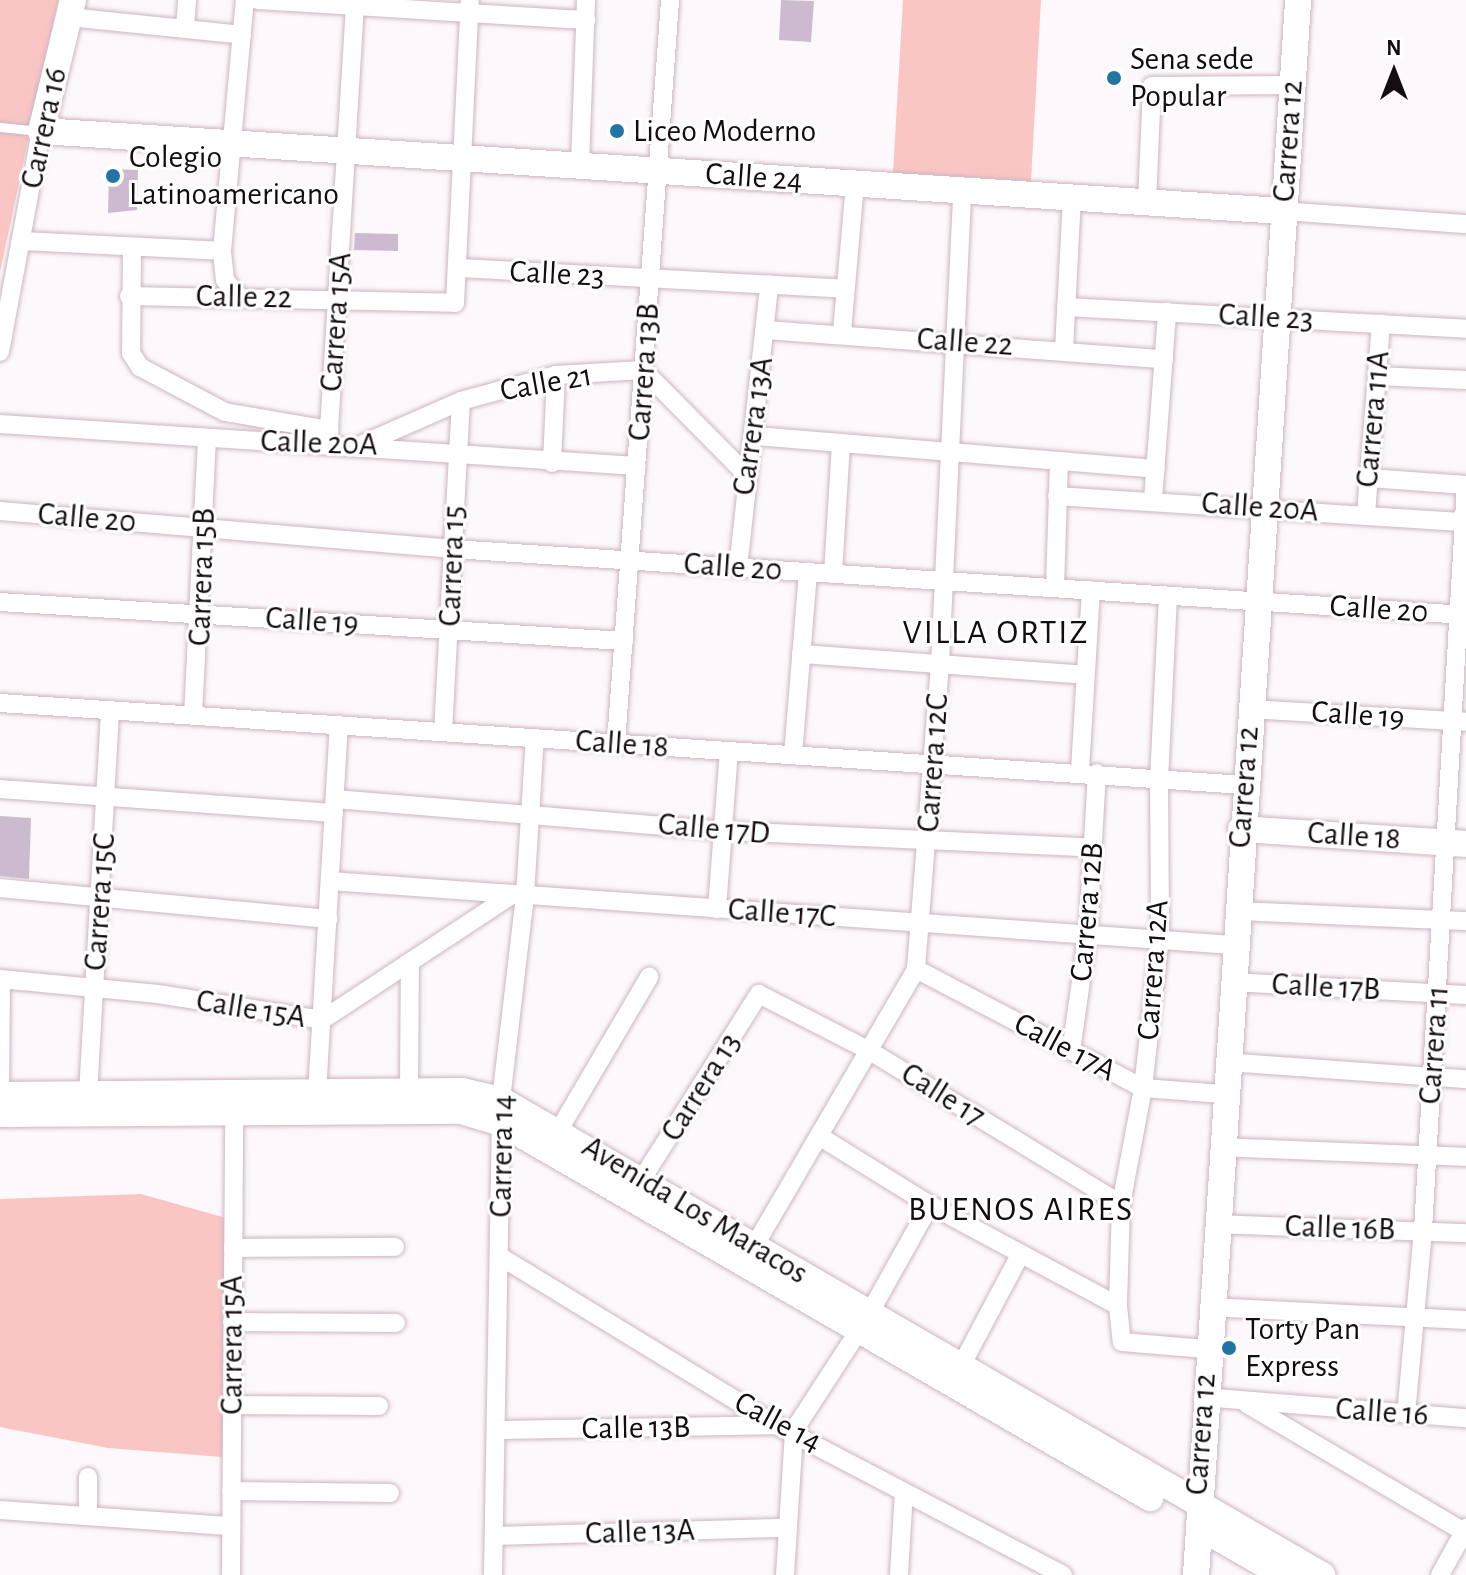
<!DOCTYPE html>
<style>
body{margin:0}
#map{position:relative;width:1466px;height:1575px;overflow:hidden;background:#fdf8fb;font-family:"Alegreya Sans",sans-serif}
div>[style]{position:absolute}
[style*='--x']{left:calc(var(--x)*1px);top:calc(var(--y)*1px);width:calc(var(--w)*1px);rotate:calc(var(--a)*1deg)}
.green>*{inset:0;background:#fac6c3}
.building>*{inset:0;background:#ccbbcf}
.roads{filter:drop-shadow(0 0 2px #ccb5c3) drop-shadow(0 0 2px #ccb5c3)}
.lane>*{height:9px;margin:-4.5px;padding:0 4.5px;transform-origin:4.5px;border-radius:4.5px;background:#fff}
.street>*{height:18px;margin:-9px;padding:0 9px;transform-origin:9px;border-radius:9px;background:#fff}
.secondary>*{height:26px;margin:-13px;padding:0 13px;transform-origin:13px;border-radius:13px;background:#fff}
.dots>*{width:22px;height:22px;translate:-50% -50%;box-sizing:border-box;border:4px solid #fff;border-radius:50%}
span{translate:-50% -50%;white-space:nowrap;text-align:center;line-height:1.15;-webkit-text-stroke:6px #fff;paint-order:stroke}
.poi-label{font-size:32px;color:#140c11}
.left{translate:0 -50%;text-align:left}
.street-label{font-size:32px;color:#140c11}
.neighbourhood-label{font-size:34px;color:#140c11;letter-spacing:2px}
.north{position:absolute;left:1354px;top:32px;width:80px;height:80px;-webkit-text-stroke:6px #fff;paint-order:stroke;rotate:0deg;font-size:22px;font-weight:700;line-height:32px;text-align:center;color:#140c11}
.north::after{content:'';display:block;margin:auto;width:28px;height:36px;background:#140c11;clip-path:polygon(50% 0,100% 100%,50% 72%,0 100%)}
</style>
<div id="map">
<div class="green">
<i style="clip-path:polygon(0 0,58px 0,0 272px)"></i>
<i style="clip-path:polygon(903px 0,1041px 0,1031px 181px,893px 173px)"></i>
<i style="clip-path:polygon(141px 1194px,226px 1218px,222px 1457px,108px 1448px,0 1427px,0 1199px)"></i>
</div>
<div class="building">
<i style="clip-path:polygon(781px 0,814px 1px,811px 42px,779px 40px)"></i>
<i style="clip-path:polygon(109px 169px,138px 170px,137px 210px,108px 213px)"></i>
<i style="clip-path:polygon(355px 233px,398px 234px,398px 251px,354px 250px)"></i>
<i style="clip-path:polygon(0 816px,31px 818px,29px 879px,0 876px)"></i>
</div>
<div class="roads">
<div class="lane">
<i style="--x:0;--y:127;--w:40;--a:5.7"></i>
</div>
<div class="street">
<i style="--x:258;--y:0;--w:329;--a:3.5"></i>
<i style="--x:69;--y:17;--w:174;--a:5.9"></i>
<i style="--x:185;--y:29;--w:29;--a:-86"></i>
<i style="--x:580;--y:164;--w:164;--a:-87.9"></i>
<i style="--x:1147;--y:202;--w:116;--a:-87.5"></i>
<i style="--x:1152;--y:86;--w:140;--a:-0.4"></i>
<i style="--x:1283;--y:211;--w:183;--a:4.1"></i>
<i style="--x:21;--y:241;--w:201;--a:2.8"></i>
<i style="--x:132;--y:247;--w:106;--a:90.5"></i>
<i style="--x:131;--y:353;--w:17;--a:57"></i>
<i style="--x:140;--y:367;--w:96;--a:27.9"></i>
<i style="--x:225;--y:412;--w:106;--a:9.8"></i>
<i style="--x:460;--y:268;--w:386;--a:3.1"></i>
<i style="--x:129;--y:296;--w:326;--a:1.2"></i>
<i style="--x:455;--y:303;--w:303;--a:-87.2"></i>
<i style="--x:238;--y:296;--w:21;--a:-129"></i>
<i style="--x:225;--y:280;--w:29;--a:-96"></i>
<i style="--x:222;--y:251;--w:252;--a:-84.8"></i>
<i style="--x:1066;--y:307;--w:401;--a:3.1"></i>
<i style="--x:765;--y:330;--w:400;--a:4.2"></i>
<i style="--x:842;--y:332;--w:149;--a:-85"></i>
<i style="--x:1064;--y:350;--w:153;--a:-87"></i>
<i style="--x:0;--y:352;--w:225;--a:-79.5"></i>
<i style="--x:1377;--y:376;--w:89;--a:2.6"></i>
<i style="--x:0;--y:424;--w:638;--a:3.77"></i>
<i style="--x:329;--y:430;--w:431;--a:-86.5"></i>
<i style="--x:756;--y:436;--w:401;--a:4.7"></i>
<i style="--x:363;--y:444;--w:107;--a:-23.7"></i>
<i style="--x:461;--y:401;--w:98;--a:-15.3"></i>
<i style="--x:556;--y:375;--w:87;--a:-3.3"></i>
<i style="--x:643;--y:370;--w:144;--a:45.3"></i>
<i style="--x:552;--y:463;--w:88;--a:-87.4"></i>
<i style="--x:1369;--y:478;--w:97;--a:4.1"></i>
<i style="--x:1057;--y:496;--w:407;--a:3.7"></i>
<i style="--x:1153;--y:500;--w:189;--a:-85.7"></i>
<i style="--x:0;--y:511;--w:455;--a:4.8"></i>
<i style="--x:453;--y:549;--w:1015;--a:3.73"></i>
<i style="--x:1366;--y:514;--w:191;--a:-85.5"></i>
<i style="--x:738;--y:568;--w:285;--a:-83.7"></i>
<i style="--x:833;--y:574;--w:130;--a:-86.5"></i>
<i style="--x:1055;--y:588;--w:127;--a:-88.2"></i>
<i style="--x:1168;--y:596;--w:183;--a:92.8"></i>
<i style="--x:1159;--y:779;--w:157;--a:89.6"></i>
<i style="--x:1160;--y:936;--w:153;--a:96.4"></i>
<i style="--x:1143;--y:1088;--w:118;--a:100.7"></i>
<i style="--x:1121;--y:1204;--w:102;--a:91.7"></i>
<i style="--x:1118;--y:1306;--w:36;--a:84"></i>
<i style="--x:1122;--y:1342;--w:84;--a:4.8"></i>
<i style="--x:0;--y:602;--w:625;--a:3.58"></i>
<i style="--x:801;--y:654;--w:285;--a:4.2"></i>
<i style="--x:0;--y:703;--w:1247;--a:3.77"></i>
<i style="--x:1250;--y:709;--w:216;--a:3.4"></i>
<i style="--x:193;--y:715;--w:276;--a:-87.1"></i>
<i style="--x:443;--y:732;--w:331;--a:-86.9"></i>
<i style="--x:616;--y:743;--w:745;--a:-85.84"></i>
<i style="--x:793;--y:755;--w:184;--a:-85.3"></i>
<i style="--x:1080;--y:770;--w:180;--a:-86.5"></i>
<i style="--x:0;--y:789;--w:335;--a:4.1"></i>
<i style="--x:335;--y:799;--w:391;--a:4.7"></i>
<i style="--x:725;--y:831;--w:368;--a:2.6"></i>
<i style="--x:330;--y:881;--w:905;--a:4.05"></i>
<i style="--x:0;--y:888;--w:330;--a:5.4"></i>
<i style="--x:717;--y:909;--w:158;--a:-85.7"></i>
<i style="--x:1236;--y:911;--w:230;--a:2.5"></i>
<i style="--x:916;--y:969;--w:256;--a:27.7"></i>
<i style="--x:1143;--y:1088;--w:80;--a:4.3"></i>
<i style="--x:0;--y:979;--w:159;--a:5.4"></i>
<i style="--x:158;--y:994;--w:166;--a:9"></i>
<i style="--x:322;--y:1020;--w:229;--a:-33.4"></i>
<i style="--x:1233;--y:982;--w:233;--a:3.2"></i>
<i style="--x:1071;--y:1051;--w:120;--a:-81.9"></i>
<i style="--x:1088;--y:932;--w:159;--a:-86.8"></i>
<i style="--x:1226;--y:1062;--w:241;--a:4.1"></i>
<i style="--x:409;--y:1092;--w:129;--a:-89.6"></i>
<i style="--x:317;--y:1093;--w:369;--a:-86.6"></i>
<i style="--x:88;--y:1094;--w:385;--a:-86.7"></i>
<i style="--x:0;--y:1095;--w:116;--a:-89.5"></i>
<i style="--x:559;--y:1130;--w:178;--a:-59.5"></i>
<i style="--x:819;--y:1136;--w:131;--a:31.9"></i>
<i style="--x:930;--y:1205;--w:213;--a:28.2"></i>
<i style="--x:1220;--y:1147;--w:246;--a:2.3"></i>
<i style="--x:642;--y:1179;--w:219;--a:-57.7"></i>
<i style="--x:759;--y:994;--w:125;--a:27.2"></i>
<i style="--x:870;--y:1051;--w:294;--a:31.4"></i>
<i style="--x:1215;--y:1224;--w:251;--a:2.1"></i>
<i style="--x:755;--y:1245;--w:320;--a:-59.7"></i>
<i style="--x:916;--y:969;--w:306;--a:-85.5"></i>
<i style="--x:940;--y:664;--w:475;--a:-87.3"></i>
<i style="--x:233;--y:1248;--w:162;--a:-0.4"></i>
<i style="--x:501;--y:1257;--w:322;--a:31.4"></i>
<i style="--x:776;--y:1425;--w:324;--a:27.6"></i>
<i style="--x:1209;--y:1307;--w:257;--a:2.9"></i>
<i style="--x:869;--y:1314;--w:125;--a:-60.8"></i>
<i style="--x:232;--y:1322;--w:164;--a:0.3"></i>
<i style="--x:961;--y:1366;--w:126;--a:-62"></i>
<i style="--x:1203;--y:1397;--w:264;--a:4.6"></i>
<i style="--x:1247;--y:1404;--w:254;--a:30.5"></i>
<i style="--x:232;--y:1405;--w:147;--a:0.4"></i>
<i style="--x:1406;--y:1414;--w:185;--a:-84.7"></i>
<i style="--x:1423;--y:1230;--w:746;--a:-86.7"></i>
<i style="--x:496;--y:1430;--w:280;--a:-1"></i>
<i style="--x:88;--y:1477;--w:36;--a:90"></i>
<i style="--x:231;--y:1491;--w:159;--a:0.7"></i>
<i style="--x:0;--y:1510;--w:232;--a:4"></i>
<i style="--x:494;--y:1536;--w:292;--a:-1.6"></i>
<i style="--x:231;--y:1575;--w:461;--a:-89.6"></i>
<i style="--x:493;--y:1575;--w:475;--a:-89"></i>
<i style="--x:501;--y:1100;--w:206;--a:-83.3"></i>
<i style="--x:525;--y:895;--w:157;--a:-86.4"></i>
<i style="--x:785;--y:1575;--w:145;--a:-86.4"></i>
<i style="--x:794;--y:1430;--w:117;--a:-56.9"></i>
<i style="--x:899;--y:1575;--w:83;--a:-86.6"></i>
<i style="--x:1440;--y:1575;--w:54;--a:-61"></i>
</div>
<div class="secondary">
<i style="--x:73;--y:0;--w:135;--a:103.7"></i>
<i style="--x:41;--y:131;--w:1245;--a:3.69"></i>
<i style="--x:1241;--y:829;--w:225;--a:3.8"></i>
<i style="--x:0;--y:1095;--w:462;--a:-0.5"></i>
<i style="--x:462;--y:1091;--w:40;--a:13"></i>
<i style="--x:501;--y:1100;--w:949;--a:30.05"></i>
<i style="--x:0;--y:1114;--w:461;--a:-0.4"></i>
<i style="--x:461;--y:1111;--w:42;--a:16.7"></i>
<i style="--x:501;--y:1123;--w:750;--a:30.02"></i>
<i style="--x:1201;--y:1528;--w:95;--a:29.8"></i>
<i style="--x:1196;--y:1575;--w:1578;--a:-86.29"></i>
</div>
</div>
<div class="dots">
<i style="left:1114px;top:78px;background:#2274a5"></i>
<i style="left:617px;top:131px;background:#2274a5"></i>
<i style="left:113px;top:176px;background:#2274a5"></i>
<i style="left:1229px;top:1348px;background:#2274a5"></i>
</div>
<div class="poi-label">
<span class="left" style="left:1130px;top:78px">Sena sede<br>Popular</span>
<span class="left" style="left:633px;top:131px">Liceo Moderno</span>
<span class="left" style="left:129px;top:176px">Colegio<br>Latinoamericano</span>
<span class="left" style="left:1245px;top:1348px">Torty Pan<br>Express</span>
</div>
<div class="street-label">
<span style="left:44px;top:128px;rotate:-78deg">Carrera 16</span>
<span style="left:1288px;top:141px;rotate:-86deg">Carrera 12</span>
<span style="left:754px;top:177px;rotate:4deg">Calle 24</span>
<span style="left:557px;top:274px;rotate:3deg">Calle 23</span>
<span style="left:244px;top:297px;rotate:1deg">Calle 22</span>
<span style="left:1266px;top:317px;rotate:3deg">Calle 23</span>
<span style="left:336px;top:322px;rotate:-86deg">Carrera 15A</span>
<span style="left:965px;top:342px;rotate:4deg">Calle 22</span>
<span style="left:644px;top:372px;rotate:-86deg">Carrera 13B</span>
<span style="left:546px;top:383px;rotate:-10deg">Calle 21</span>
<span style="left:1373px;top:419px;rotate:-85deg">Carrera 11A</span>
<span style="left:753px;top:426px;rotate:-82deg">Carrera 13A</span>
<span style="left:319px;top:443px;rotate:2deg">Calle 20A</span>
<span style="left:1260px;top:507px;rotate:4deg">Calle 20A</span>
<span style="left:87px;top:518px;rotate:5deg">Calle 20</span>
<span style="left:452px;top:566px;rotate:-88deg">Carrera 15</span>
<span style="left:733px;top:567px;rotate:4deg">Calle 20</span>
<span style="left:202px;top:577px;rotate:-88deg">Carrera 15B</span>
<span style="left:1379px;top:609px;rotate:4deg">Calle 20</span>
<span style="left:312px;top:621px;rotate:4deg">Calle 19</span>
<span style="left:1358px;top:715px;rotate:4deg">Calle 19</span>
<span style="left:622px;top:744px;rotate:4deg">Calle 18</span>
<span style="left:933px;top:763px;rotate:-86deg">Carrera 12C</span>
<span style="left:1244px;top:787px;rotate:-86deg">Carrera 12</span>
<span style="left:714px;top:829px;rotate:5deg">Calle 17D</span>
<span style="left:1354px;top:836px;rotate:4deg">Calle 18</span>
<span style="left:100px;top:902px;rotate:-86deg">Carrera 15C</span>
<span style="left:1087px;top:912px;rotate:-85deg">Carrera 12B</span>
<span style="left:782px;top:913px;rotate:4deg">Calle 17C</span>
<span style="left:1153px;top:970px;rotate:-86deg">Carrera 12A</span>
<span style="left:1326px;top:987px;rotate:3deg">Calle 17B</span>
<span style="left:251px;top:1009px;rotate:9deg">Calle 15A</span>
<span style="left:1434px;top:1045px;rotate:-86deg">Carrera 11</span>
<span style="left:1065px;top:1047px;rotate:28deg">Calle 17A</span>
<span style="left:701px;top:1087px;rotate:-58deg">Carrera 13</span>
<span style="left:943px;top:1095px;rotate:32deg">Calle 17</span>
<span style="left:502px;top:1156px;rotate:-89deg">Carrera 14</span>
<span style="left:695px;top:1210px;rotate:31deg">Avenida Los Maracos</span>
<span style="left:1340px;top:1228px;rotate:2deg">Calle 16B</span>
<span style="left:232px;top:1345px;rotate:-90deg">Carrera 15A</span>
<span style="left:1382px;top:1412px;rotate:4deg">Calle 16</span>
<span style="left:778px;top:1422px;rotate:28deg">Calle 14</span>
<span style="left:636px;top:1428px;rotate:-1deg">Calle 13B</span>
<span style="left:1201px;top:1434px;rotate:-86deg">Carrera 12</span>
<span style="left:640px;top:1532px;rotate:-2deg">Calle 13A</span>
</div>
<div class="neighbourhood-label">
<span style="left:996px;top:634px">VILLA ORTIZ</span>
<span style="left:1021px;top:1211px">BUENOS AIRES</span>
</div>
<div class="north">N</div>
</div>
